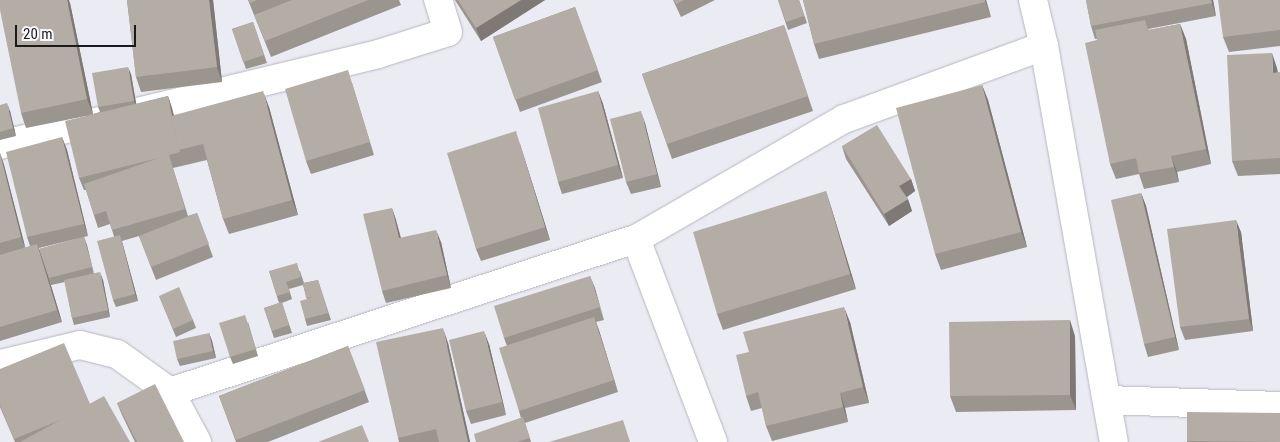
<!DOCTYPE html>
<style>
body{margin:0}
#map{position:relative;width:1280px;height:442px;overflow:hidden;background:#ebebf4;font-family:"Roboto Condensed",sans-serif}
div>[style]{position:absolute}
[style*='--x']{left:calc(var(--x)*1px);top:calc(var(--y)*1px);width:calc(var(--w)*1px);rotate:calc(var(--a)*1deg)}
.roads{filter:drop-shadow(0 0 1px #b6b6bf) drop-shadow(0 0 1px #b6b6bf)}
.street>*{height:28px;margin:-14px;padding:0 14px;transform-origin:14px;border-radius:14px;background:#fff}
.wall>*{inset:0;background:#9b958f}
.shaded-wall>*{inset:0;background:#7e7974}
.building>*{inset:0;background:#b4ada6}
span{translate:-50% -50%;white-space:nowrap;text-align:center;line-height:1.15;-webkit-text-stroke:4px #f9f9fe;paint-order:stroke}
.scale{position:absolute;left:15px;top:25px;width:121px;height:22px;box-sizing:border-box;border:2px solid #1a1a1d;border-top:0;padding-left:6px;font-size:15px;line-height:18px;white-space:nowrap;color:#1a1a1d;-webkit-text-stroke:4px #f9f9fe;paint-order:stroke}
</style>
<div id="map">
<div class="roads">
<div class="street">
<i style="--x:1033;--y:0;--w:47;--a:76.6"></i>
<i style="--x:1044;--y:46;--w:402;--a:80"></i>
<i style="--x:0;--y:145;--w:389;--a:-13.5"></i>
<i style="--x:378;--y:54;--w:73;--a:-17.4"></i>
<i style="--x:448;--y:32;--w:34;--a:-107"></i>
<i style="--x:636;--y:239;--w:217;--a:69.2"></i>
<i style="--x:0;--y:364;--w:82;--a:-13.4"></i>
<i style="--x:80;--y:345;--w:38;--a:14"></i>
<i style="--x:117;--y:354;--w:65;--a:35.6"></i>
<i style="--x:170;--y:392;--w:57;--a:61.6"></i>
<i style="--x:170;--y:392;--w:490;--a:-18.2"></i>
<i style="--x:636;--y:239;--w:240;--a:-30"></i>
<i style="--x:844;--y:119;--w:213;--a:-20.1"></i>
<i style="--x:1107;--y:400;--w:173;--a:2"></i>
</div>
</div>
<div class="wall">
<i style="clip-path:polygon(127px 0,213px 0,222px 82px,141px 92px,136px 77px)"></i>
<i style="clip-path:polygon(248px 0,399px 0,401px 5px,271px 57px)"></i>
<i style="clip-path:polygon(455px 0,545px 0,481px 41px)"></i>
<i style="clip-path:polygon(673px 0,715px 0,681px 17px)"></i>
<i style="clip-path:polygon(778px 0,799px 0,807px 23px,788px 30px)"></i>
<i style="clip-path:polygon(803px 0,986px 0,991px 17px,819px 59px,814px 44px)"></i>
<i style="clip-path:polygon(1086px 0,1213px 0,1216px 16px,1148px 29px,1149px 30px,1180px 24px,1186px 39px,1211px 164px,1177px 172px,1179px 182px,1144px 189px,1139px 174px,1116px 179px,1110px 164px,1097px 39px,1095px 39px,1091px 26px)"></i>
<i style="clip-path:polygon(1280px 0,1280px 46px,1229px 52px,1223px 37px)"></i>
<i style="clip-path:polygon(70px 3px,93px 114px,100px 112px,98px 107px,131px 74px,136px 104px,168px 96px,174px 115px,269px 107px,298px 215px,229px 234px,223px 219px,207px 160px,173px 168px,188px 216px,197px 213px,213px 257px,156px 280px,139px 236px,122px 241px,138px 301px,116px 307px,113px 300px,114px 236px,110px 224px,98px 228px,86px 190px,84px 190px,79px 178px,86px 116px,26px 128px,21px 113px)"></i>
<i style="clip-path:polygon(575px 7px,602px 82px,520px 112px,493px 37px)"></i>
<i style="clip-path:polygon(253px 22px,267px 63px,246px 69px,232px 29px)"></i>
<i style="clip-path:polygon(784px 25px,813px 111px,672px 159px,642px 74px)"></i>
<i style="clip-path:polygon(1277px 68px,1278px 73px,1280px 72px,1280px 174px,1238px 176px,1232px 161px)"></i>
<i style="clip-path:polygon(352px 83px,374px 155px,311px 174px,306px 161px)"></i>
<i style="clip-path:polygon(982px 85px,988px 100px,1027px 247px,941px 270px,935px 254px)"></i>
<i style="clip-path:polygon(598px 91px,603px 104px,623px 178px,562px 194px,558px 182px)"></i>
<i style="clip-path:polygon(0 105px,10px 111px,16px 136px,0 140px)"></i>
<i style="clip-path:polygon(645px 123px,661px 187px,631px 194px,626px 182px)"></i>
<i style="clip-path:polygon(62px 137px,67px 150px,88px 236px,39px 248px,39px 249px,84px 237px,94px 274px,103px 280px,110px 317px,74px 325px,72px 318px,65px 282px,51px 285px,46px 269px,62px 322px,0 341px,0 153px,4px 165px,25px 248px,30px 246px,27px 237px)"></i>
<i style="clip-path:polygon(520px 144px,550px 240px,481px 261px,476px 249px)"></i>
<i style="clip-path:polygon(842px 146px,911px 179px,915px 191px,907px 197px,912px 211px,889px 226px,846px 159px)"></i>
<i style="clip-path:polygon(826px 191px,831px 207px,856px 289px,723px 330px,717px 314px)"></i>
<i style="clip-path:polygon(1141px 193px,1146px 206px,1179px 350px,1148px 357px,1144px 344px)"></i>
<i style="clip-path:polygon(392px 208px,396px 220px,401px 238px,441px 242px,451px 288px,386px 303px,382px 291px)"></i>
<i style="clip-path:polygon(1241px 232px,1253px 331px,1185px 340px,1180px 327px)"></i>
<i style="clip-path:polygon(269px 271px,300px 271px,304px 283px,318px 280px,331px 320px,307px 326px,305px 319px,307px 299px,303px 285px,289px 289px,292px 299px,282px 303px,292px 333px,274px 338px,264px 308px,279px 303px)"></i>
<i style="clip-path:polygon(590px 276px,604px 320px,596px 322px,618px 392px,525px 423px,531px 442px,476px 442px,521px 418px,519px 411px,507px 346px,504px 338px)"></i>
<i style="clip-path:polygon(159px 296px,193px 320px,196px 328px,176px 337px)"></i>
<i style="clip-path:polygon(248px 322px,258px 356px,233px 364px,230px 357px)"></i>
<i style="clip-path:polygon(850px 322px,869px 403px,845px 408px,848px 422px,772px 441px,766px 426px,762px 408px,751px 411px,746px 396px,749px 352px)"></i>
<i style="clip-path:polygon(209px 333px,212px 341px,216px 358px,180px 366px,177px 359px)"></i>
<i style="clip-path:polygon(1075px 336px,1076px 410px,956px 412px,950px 396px)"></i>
<i style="clip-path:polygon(448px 343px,470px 442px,399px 442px,398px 438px)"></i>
<i style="clip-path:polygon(489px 344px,506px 415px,471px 424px,466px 411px)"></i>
<i style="clip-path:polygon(348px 346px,369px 402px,268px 442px,236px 442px,219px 396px)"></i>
<i style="clip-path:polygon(0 369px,90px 404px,130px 442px,15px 442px,0 407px)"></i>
<i style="clip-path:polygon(117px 403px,184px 442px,135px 442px,122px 415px)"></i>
<i style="clip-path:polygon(1280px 413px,1280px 442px,1187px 442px,1187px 441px)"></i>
</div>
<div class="shaded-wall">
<i style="clip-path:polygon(67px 0,69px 0,70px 3px,93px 114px,87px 99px)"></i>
<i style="clip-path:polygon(209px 0,213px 0,222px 82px,217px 67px)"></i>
<i style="clip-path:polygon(521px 0,545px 0,481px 41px,476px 28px)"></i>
<i style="clip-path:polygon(985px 0,986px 0,991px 17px)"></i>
<i style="clip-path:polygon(1211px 0,1213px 0,1216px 16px,1212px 3px)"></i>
<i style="clip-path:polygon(1180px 24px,1186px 39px,1211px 164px,1206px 149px)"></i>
<i style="clip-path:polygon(1272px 53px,1277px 68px,1279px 88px,1273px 73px)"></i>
<i style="clip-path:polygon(128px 67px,131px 74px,137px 108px,134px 101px)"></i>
<i style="clip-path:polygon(982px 85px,988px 100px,1027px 247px,1021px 232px)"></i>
<i style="clip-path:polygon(263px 91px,269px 107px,298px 215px,292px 200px)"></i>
<i style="clip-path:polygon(598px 91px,603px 104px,623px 178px,618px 165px)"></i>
<i style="clip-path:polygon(168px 96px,172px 108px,181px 150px,179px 150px)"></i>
<i style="clip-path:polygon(7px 103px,10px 111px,16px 136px,13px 128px)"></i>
<i style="clip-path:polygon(641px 111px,645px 123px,661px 187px,657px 174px)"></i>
<i style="clip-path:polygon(516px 131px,520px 144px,550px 240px,545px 227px)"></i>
<i style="clip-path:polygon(62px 137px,67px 150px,88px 236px,84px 224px)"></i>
<i style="clip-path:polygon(0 153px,4px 165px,26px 250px,21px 237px)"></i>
<i style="clip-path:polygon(1171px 156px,1177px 172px,1179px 182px,1174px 167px)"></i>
<i style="clip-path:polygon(911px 179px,915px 191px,904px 199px,899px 186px)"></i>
<i style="clip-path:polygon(826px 191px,831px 207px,856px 289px,850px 274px)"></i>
<i style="clip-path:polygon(1141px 193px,1146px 206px,1179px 350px,1175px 337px)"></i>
<i style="clip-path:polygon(908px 199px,912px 211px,889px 226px,884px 214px)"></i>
<i style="clip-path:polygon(392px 208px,396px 220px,404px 251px,399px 238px)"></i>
<i style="clip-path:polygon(1236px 220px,1241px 232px,1253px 331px,1249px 319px)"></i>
<i style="clip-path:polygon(436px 230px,441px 242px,451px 288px,447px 275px)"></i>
<i style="clip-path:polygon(120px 235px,122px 242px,138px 301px,135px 294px)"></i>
<i style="clip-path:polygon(84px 237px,87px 245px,94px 274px,92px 267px)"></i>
<i style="clip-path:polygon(37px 244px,42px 256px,62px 322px,57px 310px)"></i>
<i style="clip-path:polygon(100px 272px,103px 280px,110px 317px,108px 310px)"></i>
<i style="clip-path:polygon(590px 276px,595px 288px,604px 320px,600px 307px)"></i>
<i style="clip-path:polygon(844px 307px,850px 322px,869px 403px,863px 387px)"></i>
<i style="clip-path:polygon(594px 317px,599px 330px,618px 392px,614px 380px)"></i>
<i style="clip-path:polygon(1070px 320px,1075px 336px,1076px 410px,1070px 395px)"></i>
<i style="clip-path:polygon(443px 328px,448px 343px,470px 442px,468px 442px)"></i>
<i style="clip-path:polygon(484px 331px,489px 344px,506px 415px,502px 402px)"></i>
<i style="clip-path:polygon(209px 333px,212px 341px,216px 358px,213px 351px)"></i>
<i style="clip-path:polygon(840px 393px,845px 408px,848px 422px,843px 407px)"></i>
</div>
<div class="building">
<i style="clip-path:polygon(0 0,67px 0,87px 99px,21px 113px,0 10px)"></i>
<i style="clip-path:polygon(127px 0,209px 0,217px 67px,136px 77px)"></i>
<i style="clip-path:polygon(249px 0,257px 0,250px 3px)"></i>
<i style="clip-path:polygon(292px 0,368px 0,265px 41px,254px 15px)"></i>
<i style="clip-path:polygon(458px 0,521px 0,476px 28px)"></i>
<i style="clip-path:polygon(674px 0,684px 0,676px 4px)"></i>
<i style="clip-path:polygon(778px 0,799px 0,804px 16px,786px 22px)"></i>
<i style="clip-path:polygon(803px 0,985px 0,985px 2px,814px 44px)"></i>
<i style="clip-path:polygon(1086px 0,1211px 0,1212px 3px,1091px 26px)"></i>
<i style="clip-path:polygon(1218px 0,1280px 0,1280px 30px,1223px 37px)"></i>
<i style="clip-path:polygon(575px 7px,598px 70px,515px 100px,493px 37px)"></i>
<i style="clip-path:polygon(1145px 20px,1148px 30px,1180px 24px,1206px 149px,1171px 156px,1174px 167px,1139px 173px,1136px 158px,1110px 164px,1085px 43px,1097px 40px,1095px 30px)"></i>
<i style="clip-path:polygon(253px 22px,264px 55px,243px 62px,232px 29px)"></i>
<i style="clip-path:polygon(784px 25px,808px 96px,667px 144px,642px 74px)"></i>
<i style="clip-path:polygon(1272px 53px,1273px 73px,1280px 72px,1280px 158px,1232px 161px,1227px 55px)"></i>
<i style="clip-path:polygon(128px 67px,134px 101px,98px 107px,92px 73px)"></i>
<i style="clip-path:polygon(348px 70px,370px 142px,306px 161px,285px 89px)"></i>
<i style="clip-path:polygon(982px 85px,1021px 232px,935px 254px,896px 108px)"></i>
<i style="clip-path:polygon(263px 91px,292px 200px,223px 219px,203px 144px,179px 150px,171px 116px)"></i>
<i style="clip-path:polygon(598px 91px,618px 165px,558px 182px,538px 108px)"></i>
<i style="clip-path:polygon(168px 96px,172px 116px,171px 116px,180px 152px,169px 155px,185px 209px,112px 230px,106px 211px,94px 215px,84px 184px,159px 158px,79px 178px,65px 121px)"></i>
<i style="clip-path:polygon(7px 103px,13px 128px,0 132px,0 105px)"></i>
<i style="clip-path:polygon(641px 111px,657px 174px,626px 182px,610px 119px)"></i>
<i style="clip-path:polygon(877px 125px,911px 179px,899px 186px,908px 199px,884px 214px,842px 146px)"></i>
<i style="clip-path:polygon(516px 131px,545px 227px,476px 249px,447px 153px)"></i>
<i style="clip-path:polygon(62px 137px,84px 224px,27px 237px,6px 152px)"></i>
<i style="clip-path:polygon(0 154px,21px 237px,0 243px)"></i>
<i style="clip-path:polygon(826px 191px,850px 274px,717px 314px,693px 232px)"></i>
<i style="clip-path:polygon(1141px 193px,1175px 337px,1144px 344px,1111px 200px)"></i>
<i style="clip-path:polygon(392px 208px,399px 238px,436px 230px,447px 275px,382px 291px,363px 214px)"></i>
<i style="clip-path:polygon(197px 213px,209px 244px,151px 267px,139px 236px)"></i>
<i style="clip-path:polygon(1236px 220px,1249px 319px,1180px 327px,1167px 229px)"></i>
<i style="clip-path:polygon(120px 235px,135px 294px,113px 300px,97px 241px)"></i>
<i style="clip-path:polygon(84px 237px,92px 267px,49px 278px,39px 249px)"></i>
<i style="clip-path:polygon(37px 244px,57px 310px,0 327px,0 255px)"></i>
<i style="clip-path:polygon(297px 263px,301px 277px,286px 282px,290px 292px,277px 296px,269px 271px)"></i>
<i style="clip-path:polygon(100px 272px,108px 310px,72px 318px,64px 280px)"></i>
<i style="clip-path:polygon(590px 276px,600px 307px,504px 338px,494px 306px)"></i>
<i style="clip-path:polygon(318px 280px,328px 313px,305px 319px,300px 301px,314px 297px,306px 298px,303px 283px)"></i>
<i style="clip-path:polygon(179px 287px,193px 320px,173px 329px,159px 296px)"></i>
<i style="clip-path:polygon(282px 302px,289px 325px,272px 331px,264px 308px)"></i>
<i style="clip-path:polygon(844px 307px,863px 387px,840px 393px,843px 407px,766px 426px,758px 392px,746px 396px,736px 355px,749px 352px,743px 332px)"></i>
<i style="clip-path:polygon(245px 315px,256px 349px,230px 357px,219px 323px)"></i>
<i style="clip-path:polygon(594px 317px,614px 380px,519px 411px,499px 348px)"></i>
<i style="clip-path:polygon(1070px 320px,1070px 395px,950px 396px,949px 322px)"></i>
<i style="clip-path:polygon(443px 328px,468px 442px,439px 442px,436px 429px,398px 438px,376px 342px)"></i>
<i style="clip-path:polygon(484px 331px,502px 402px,466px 411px,449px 340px)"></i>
<i style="clip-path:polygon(209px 333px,213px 351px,177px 359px,173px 341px)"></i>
<i style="clip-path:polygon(64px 343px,90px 404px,63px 419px,14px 439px,0 405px,0 369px)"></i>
<i style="clip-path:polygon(348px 346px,365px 390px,236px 440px,219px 396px)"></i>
<i style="clip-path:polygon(155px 384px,184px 442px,137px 442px,117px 403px)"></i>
<i style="clip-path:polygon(104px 396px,130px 442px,20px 442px)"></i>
<i style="clip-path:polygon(1187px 412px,1280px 413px,1280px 442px,1187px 441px)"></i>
<i style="clip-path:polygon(523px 417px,530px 438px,517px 442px,476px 442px,474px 434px)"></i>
<i style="clip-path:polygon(623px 420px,630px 442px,549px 442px)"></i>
<i style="clip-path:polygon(362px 425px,369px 442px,318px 442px)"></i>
</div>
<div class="scale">20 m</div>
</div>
